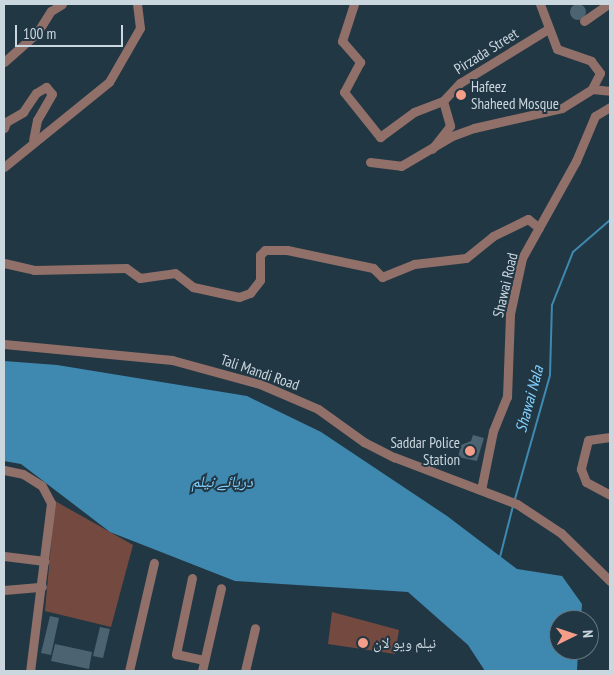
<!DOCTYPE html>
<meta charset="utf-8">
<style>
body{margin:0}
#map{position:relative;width:614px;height:675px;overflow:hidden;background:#223744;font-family:"PT Sans Narrow","Noto Naskh Arabic",sans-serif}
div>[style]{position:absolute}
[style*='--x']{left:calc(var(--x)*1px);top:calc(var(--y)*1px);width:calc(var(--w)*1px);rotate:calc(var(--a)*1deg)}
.green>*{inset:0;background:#744a40}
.water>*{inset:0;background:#3f89b1}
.stream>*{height:2px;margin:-1px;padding:0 1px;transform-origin:1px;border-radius:1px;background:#3f89b1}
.building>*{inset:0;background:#4c6371}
.round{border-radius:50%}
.minor>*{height:9px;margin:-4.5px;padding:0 4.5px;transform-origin:4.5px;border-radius:4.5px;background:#907068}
.dots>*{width:14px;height:14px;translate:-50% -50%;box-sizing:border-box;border:2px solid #223744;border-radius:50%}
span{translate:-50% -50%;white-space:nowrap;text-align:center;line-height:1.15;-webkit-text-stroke:4px #223744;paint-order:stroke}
.street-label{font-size:15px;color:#cad7df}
.poi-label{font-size:15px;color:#cad7df}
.left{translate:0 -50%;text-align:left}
.right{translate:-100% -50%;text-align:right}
.water-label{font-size:16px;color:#83d1ff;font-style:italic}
.frame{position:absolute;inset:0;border:5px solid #cad7df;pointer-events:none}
.north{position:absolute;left:549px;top:610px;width:50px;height:50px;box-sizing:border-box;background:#223744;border:1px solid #657782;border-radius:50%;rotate:86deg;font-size:14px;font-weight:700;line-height:20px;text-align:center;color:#cad7df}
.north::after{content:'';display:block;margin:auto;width:18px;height:22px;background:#f49e89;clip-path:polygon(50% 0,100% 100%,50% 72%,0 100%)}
.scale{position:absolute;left:15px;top:25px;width:108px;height:22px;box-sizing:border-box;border:2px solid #cad7df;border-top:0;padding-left:6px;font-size:15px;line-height:18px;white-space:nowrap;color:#cad7df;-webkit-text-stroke:4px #223744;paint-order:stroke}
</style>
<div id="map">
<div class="green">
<i style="clip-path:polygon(55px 501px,133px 545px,111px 627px,45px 611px)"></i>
<i style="clip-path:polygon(332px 612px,399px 630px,395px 654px,328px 644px)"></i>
</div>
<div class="water">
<i style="clip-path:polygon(4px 361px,57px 365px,247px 396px,321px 432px,447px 516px,517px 569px,562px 576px,582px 604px,581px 620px,559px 620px,559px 650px,578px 650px,577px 671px,485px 671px,468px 645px,408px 592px,235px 581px,110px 532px,21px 464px,4px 461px)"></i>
</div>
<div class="stream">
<i style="--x:515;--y:499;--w:129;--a:-74.2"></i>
<i style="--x:550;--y:375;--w:70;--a:-88.4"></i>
<i style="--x:552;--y:305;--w:57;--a:-68.4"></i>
<i style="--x:573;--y:252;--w:49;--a:-40.9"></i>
<i style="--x:500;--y:557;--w:53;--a:-75.7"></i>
</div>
<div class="building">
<i class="round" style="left:570px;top:4px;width:16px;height:16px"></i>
<i style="clip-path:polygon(473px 435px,484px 438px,477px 461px,458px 457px,461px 445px,471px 441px)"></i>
<i style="clip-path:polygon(50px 616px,59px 618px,51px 655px,41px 653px)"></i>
<i style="clip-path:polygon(100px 627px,110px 629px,103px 658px,93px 656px)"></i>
<i style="clip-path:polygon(55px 644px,92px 652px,89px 669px,51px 661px)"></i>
</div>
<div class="minor">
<i style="--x:354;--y:4;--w:39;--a:108"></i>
<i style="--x:342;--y:41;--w:28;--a:49"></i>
<i style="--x:360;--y:62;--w:34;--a:118"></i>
<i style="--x:344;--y:92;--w:58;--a:51.3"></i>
<i style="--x:380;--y:137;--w:42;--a:-36.3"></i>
<i style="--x:414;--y:112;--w:31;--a:-21"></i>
<i style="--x:443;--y:101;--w:26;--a:74"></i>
<i style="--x:450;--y:126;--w:29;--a:128"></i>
<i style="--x:540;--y:4;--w:48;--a:69.3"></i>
<i style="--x:557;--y:49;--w:36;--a:19"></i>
<i style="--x:591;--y:61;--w:15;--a:53"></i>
<i style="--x:600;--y:73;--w:18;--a:117"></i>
<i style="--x:584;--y:21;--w:29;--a:-35"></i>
<i style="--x:4;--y:62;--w:44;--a:-41.3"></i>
<i style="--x:37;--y:33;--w:26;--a:-58"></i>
<i style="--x:51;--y:11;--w:13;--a:-32"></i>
<i style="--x:443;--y:101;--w:25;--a:-47"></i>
<i style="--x:460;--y:83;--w:103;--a:-31.5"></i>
<i style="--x:4;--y:128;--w:6;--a:-72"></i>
<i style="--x:6;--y:122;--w:20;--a:-30"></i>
<i style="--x:23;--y:112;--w:23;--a:-56"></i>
<i style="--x:36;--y:93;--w:12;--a:-31"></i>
<i style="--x:46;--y:87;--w:9;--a:49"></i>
<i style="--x:52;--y:94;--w:30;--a:120"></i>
<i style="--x:37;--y:120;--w:20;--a:101"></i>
<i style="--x:370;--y:162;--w:31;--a:7"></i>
<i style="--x:401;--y:166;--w:59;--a:-30.5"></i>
<i style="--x:452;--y:136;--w:23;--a:-20"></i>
<i style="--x:474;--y:128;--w:90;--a:-12.8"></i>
<i style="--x:562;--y:108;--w:36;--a:-32"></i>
<i style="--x:592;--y:89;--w:18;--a:6"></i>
<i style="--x:4;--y:167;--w:135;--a:-39"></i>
<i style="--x:109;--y:82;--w:62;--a:-60.1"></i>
<i style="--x:140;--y:28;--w:24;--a:-97"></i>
<i style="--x:4;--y:263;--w:31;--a:13"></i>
<i style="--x:34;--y:270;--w:92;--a:-1.2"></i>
<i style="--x:126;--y:268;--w:17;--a:36"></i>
<i style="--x:140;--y:278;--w:35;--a:-8"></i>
<i style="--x:175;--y:273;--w:23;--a:38"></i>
<i style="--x:193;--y:287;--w:47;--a:12.3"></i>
<i style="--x:239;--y:297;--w:12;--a:-20"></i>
<i style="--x:250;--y:293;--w:16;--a:-52"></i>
<i style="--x:260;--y:280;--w:25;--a:-90"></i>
<i style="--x:260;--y:255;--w:7;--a:-45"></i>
<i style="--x:265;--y:250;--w:22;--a:0"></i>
<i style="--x:287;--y:250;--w:88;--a:11.8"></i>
<i style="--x:373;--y:268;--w:13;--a:45"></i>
<i style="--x:382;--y:277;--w:35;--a:-22"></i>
<i style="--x:414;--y:264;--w:52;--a:-6.6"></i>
<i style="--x:466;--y:258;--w:35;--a:-39"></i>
<i style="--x:493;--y:236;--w:39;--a:-26"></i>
<i style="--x:528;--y:219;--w:14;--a:39"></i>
<i style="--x:4;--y:344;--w:169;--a:5.4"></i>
<i style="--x:172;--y:360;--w:91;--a:15.3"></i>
<i style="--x:260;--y:384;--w:63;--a:23.3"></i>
<i style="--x:318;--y:409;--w:57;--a:35.7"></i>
<i style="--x:364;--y:442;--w:34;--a:27"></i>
<i style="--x:394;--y:457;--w:132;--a:20.9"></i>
<i style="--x:517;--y:504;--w:53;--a:33.4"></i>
<i style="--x:561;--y:533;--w:69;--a:44.4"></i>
<i style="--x:610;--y:437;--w:22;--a:172"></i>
<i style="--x:588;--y:440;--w:30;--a:104"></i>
<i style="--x:581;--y:469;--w:14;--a:69"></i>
<i style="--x:586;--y:482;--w:27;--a:28"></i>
<i style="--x:4;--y:470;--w:19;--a:12"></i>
<i style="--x:23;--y:474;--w:22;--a:32"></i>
<i style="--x:42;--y:486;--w:19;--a:62"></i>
<i style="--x:51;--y:503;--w:169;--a:97.1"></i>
<i style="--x:481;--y:490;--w:60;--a:-78.5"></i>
<i style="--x:493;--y:431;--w:37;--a:-68"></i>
<i style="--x:507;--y:397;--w:83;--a:-87.9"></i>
<i style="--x:510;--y:314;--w:57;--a:-77.9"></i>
<i style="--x:522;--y:258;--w:111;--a:-60.9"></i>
<i style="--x:576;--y:161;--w:49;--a:-67.1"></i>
<i style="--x:595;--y:116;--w:17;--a:-31"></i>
<i style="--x:4;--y:556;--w:41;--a:7"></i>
<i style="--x:192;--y:578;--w:78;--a:101.9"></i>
<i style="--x:176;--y:654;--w:29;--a:12"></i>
<i style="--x:4;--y:590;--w:38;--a:-5"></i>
<i style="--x:129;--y:671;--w:111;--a:-77"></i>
<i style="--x:202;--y:671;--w:85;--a:-77.1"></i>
<i style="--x:245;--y:671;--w:44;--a:-76.9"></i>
</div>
<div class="dots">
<i style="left:461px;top:95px;background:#f49e89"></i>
<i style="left:470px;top:451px;background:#f49e89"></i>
<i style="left:363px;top:643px;background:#f49e89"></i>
</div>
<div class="street-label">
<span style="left:486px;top:51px;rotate:-32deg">Pirzada Street</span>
<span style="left:505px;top:285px;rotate:-77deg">Shawai Road</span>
<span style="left:260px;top:372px;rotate:19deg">Tali Mandi Road</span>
</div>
<div class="poi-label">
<span class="left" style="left:471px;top:95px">Hafeez<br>Shaheed Mosque</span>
<span class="right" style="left:460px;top:451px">Saddar Police<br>Station</span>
<span class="left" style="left:373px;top:643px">نیلم ویو لان</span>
</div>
<div class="water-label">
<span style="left:529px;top:399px;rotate:-75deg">Shawai Nala</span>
<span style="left:222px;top:481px">دریائے نیلم</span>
</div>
<div class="frame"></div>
<div class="north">N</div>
<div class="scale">100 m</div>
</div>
